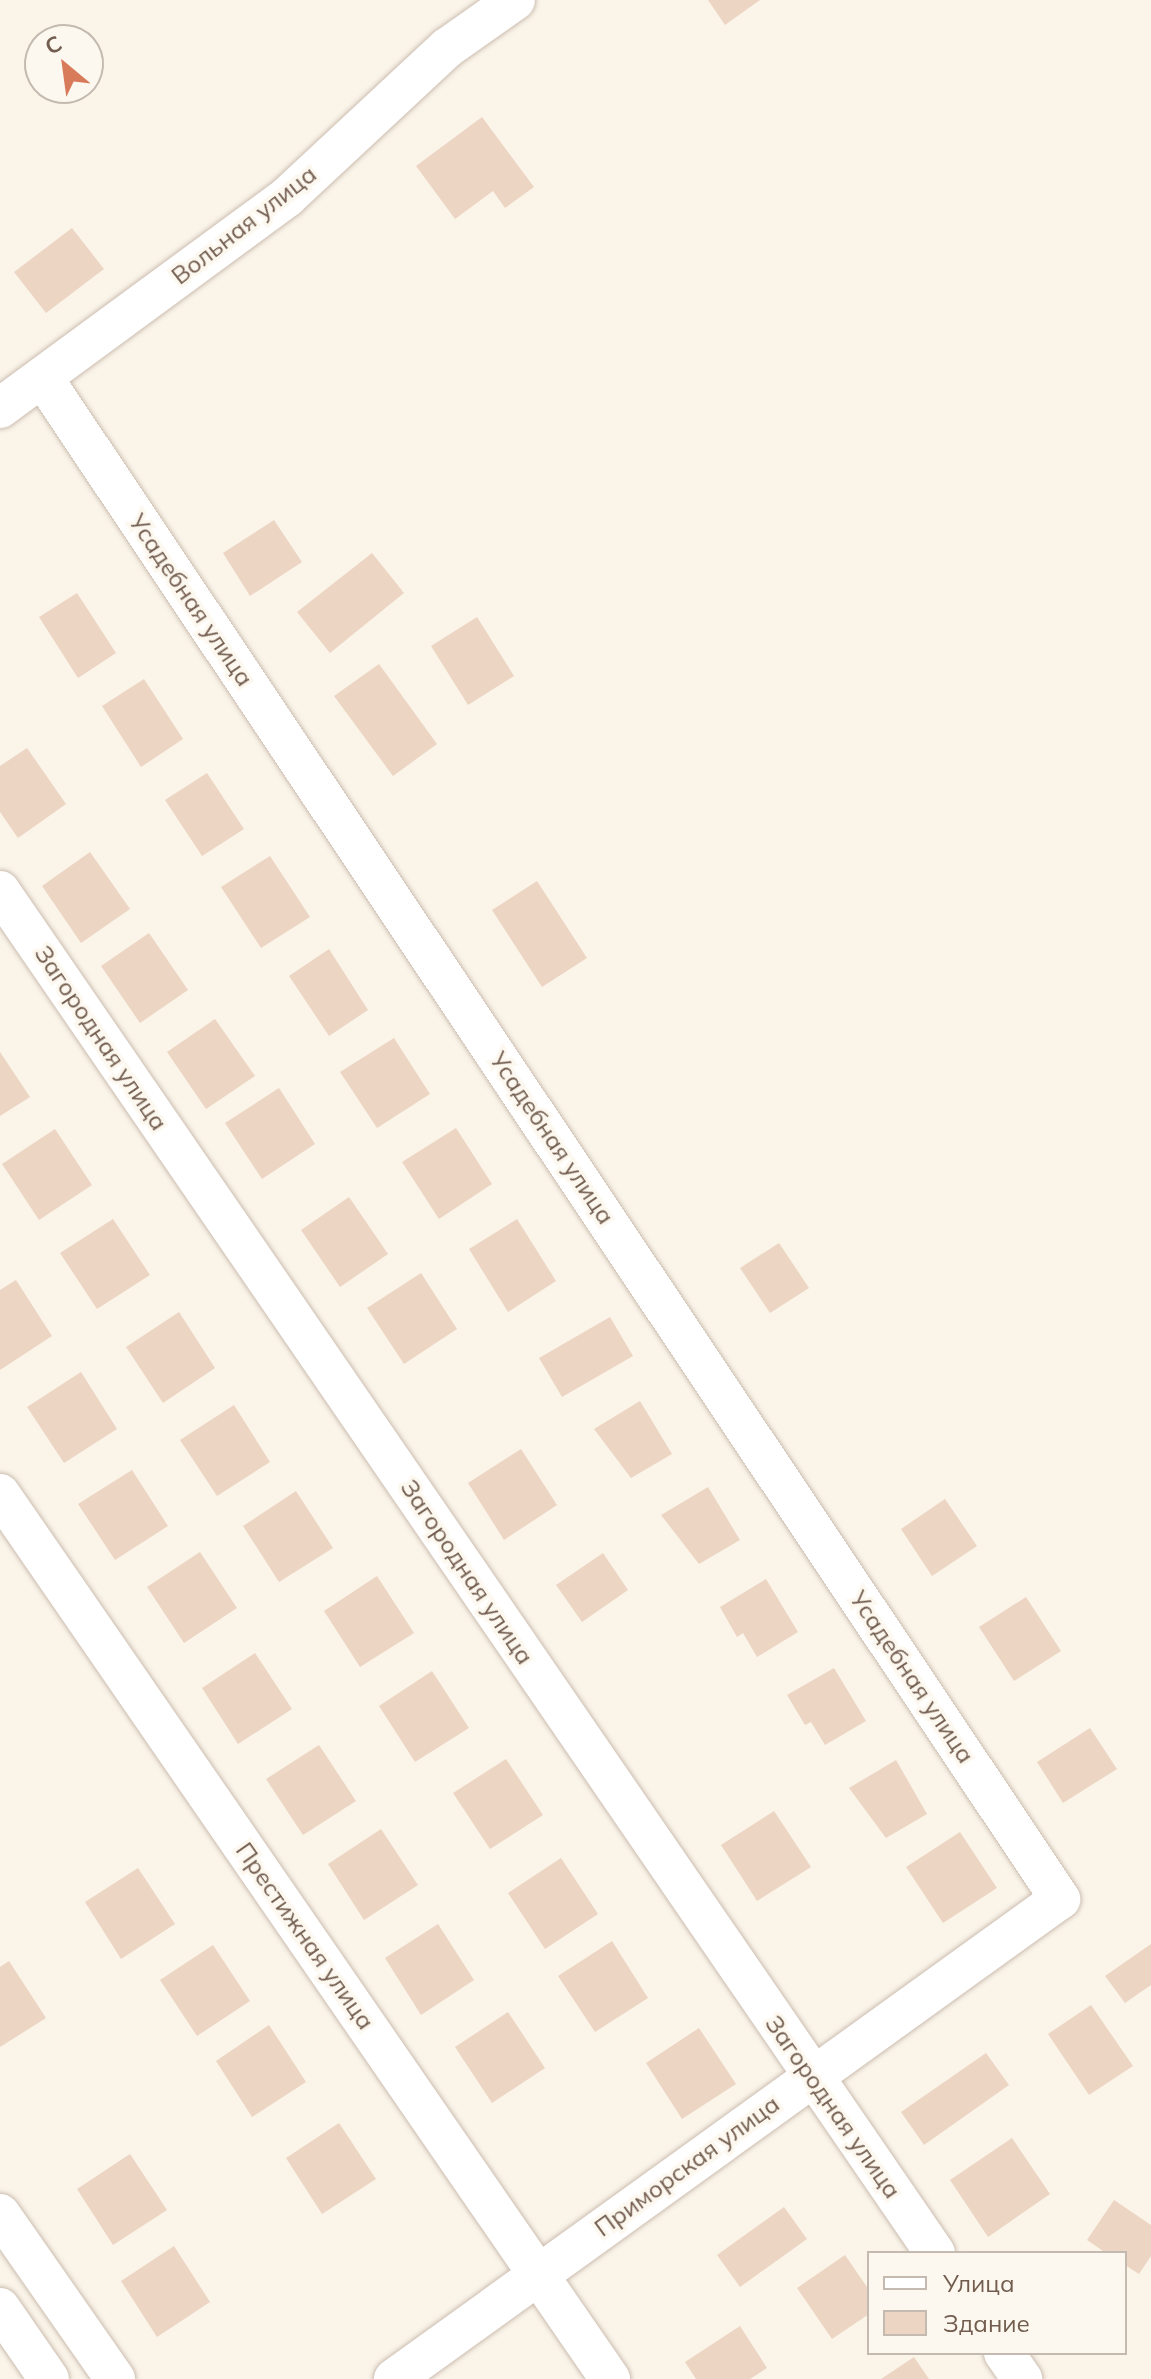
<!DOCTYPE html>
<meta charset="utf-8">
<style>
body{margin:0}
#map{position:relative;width:1151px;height:2379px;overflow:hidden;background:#faf4e9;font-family:Mulish,sans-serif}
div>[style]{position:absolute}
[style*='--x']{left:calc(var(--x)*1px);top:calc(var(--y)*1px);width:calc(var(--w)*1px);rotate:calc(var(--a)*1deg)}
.building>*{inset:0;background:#edd5c3}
.roads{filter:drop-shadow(0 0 2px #ccbdb0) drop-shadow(0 0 2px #ccbdb0)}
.minor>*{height:40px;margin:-20px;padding:0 20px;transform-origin:20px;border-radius:20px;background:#fff}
span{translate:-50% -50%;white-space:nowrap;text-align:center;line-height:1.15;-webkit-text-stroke:7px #fdf8ef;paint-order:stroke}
.street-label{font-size:24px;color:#725d4f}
.legend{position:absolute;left:867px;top:2251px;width:260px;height:104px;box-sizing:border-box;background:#fdf8ef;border:2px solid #c5baaf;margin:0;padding:10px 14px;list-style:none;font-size:24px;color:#725d4f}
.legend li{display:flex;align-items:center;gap:16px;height:40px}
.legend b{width:40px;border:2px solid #c5baaf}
.north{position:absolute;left:24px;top:24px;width:80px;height:80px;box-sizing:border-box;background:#fdf8ef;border:2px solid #c5baaf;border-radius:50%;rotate:331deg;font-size:22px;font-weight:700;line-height:32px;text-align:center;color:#725d4f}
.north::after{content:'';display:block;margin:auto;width:28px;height:36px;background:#d87b5b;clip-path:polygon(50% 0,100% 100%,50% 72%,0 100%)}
</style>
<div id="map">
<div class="building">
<i style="clip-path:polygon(708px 0,760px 0,725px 25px)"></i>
<i style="clip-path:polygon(482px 117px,534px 187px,505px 208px,493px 191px,455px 219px,416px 166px)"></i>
<i style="clip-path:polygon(72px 228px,104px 269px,46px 313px,14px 272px)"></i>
<i style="clip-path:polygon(274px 520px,302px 562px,250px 596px,223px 553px)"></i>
<i style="clip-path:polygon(372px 553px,404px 593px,330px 653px,297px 612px)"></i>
<i style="clip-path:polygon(77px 593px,116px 653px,78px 678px,39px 617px)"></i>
<i style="clip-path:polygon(477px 617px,514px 676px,468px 705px,431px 646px)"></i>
<i style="clip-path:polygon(379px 664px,437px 744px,393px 776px,334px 696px)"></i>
<i style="clip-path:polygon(144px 679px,183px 739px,141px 767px,102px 706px)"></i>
<i style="clip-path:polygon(27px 748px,66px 804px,18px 838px,0 812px,0 766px)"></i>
<i style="clip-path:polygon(207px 773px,244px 829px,202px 856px,165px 800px)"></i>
<i style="clip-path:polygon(90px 852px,130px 909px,81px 943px,42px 886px)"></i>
<i style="clip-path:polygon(270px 856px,310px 917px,261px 948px,221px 887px)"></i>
<i style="clip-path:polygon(537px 881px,587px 958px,542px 987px,492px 910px)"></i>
<i style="clip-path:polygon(149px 933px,188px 990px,140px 1023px,101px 966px)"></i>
<i style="clip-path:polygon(329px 949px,368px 1010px,329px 1036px,289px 976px)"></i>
<i style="clip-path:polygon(215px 1019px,255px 1076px,206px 1109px,167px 1052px)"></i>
<i style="clip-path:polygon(394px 1038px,430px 1094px,377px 1128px,340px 1072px)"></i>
<i style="clip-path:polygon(0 1052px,30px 1097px,0 1116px)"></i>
<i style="clip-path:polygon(279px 1088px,315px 1144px,262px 1179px,225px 1123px)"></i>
<i style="clip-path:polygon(456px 1128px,492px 1184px,439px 1219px,402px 1162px)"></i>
<i style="clip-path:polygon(55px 1129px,92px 1185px,39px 1220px,2px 1164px)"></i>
<i style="clip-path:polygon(349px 1197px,388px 1254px,340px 1287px,301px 1230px)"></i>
<i style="clip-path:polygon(113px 1219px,150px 1275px,97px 1309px,60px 1253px)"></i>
<i style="clip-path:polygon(517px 1219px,556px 1281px,508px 1312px,469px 1249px)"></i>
<i style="clip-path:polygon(779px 1243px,809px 1288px,770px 1313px,740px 1268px)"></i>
<i style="clip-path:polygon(421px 1273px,457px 1329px,404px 1364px,367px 1308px)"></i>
<i style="clip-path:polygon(16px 1280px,52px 1336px,0 1370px,0 1290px)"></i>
<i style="clip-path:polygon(179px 1312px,215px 1368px,163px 1403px,126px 1347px)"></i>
<i style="clip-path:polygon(610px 1317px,633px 1356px,562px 1397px,539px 1358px)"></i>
<i style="clip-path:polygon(81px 1372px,117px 1429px,64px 1463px,27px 1407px)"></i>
<i style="clip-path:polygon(640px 1401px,672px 1454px,631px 1478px,594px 1429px)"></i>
<i style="clip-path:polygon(234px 1405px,270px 1462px,217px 1496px,180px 1440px)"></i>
<i style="clip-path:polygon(521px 1449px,557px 1505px,504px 1540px,468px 1483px)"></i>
<i style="clip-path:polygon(132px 1470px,168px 1526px,115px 1560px,78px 1504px)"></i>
<i style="clip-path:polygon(708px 1487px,740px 1540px,699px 1564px,661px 1515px)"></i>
<i style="clip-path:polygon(296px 1491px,333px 1548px,279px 1582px,243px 1526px)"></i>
<i style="clip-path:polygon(945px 1499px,977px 1546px,932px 1576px,901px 1529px)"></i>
<i style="clip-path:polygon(200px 1552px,237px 1608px,184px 1643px,147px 1587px)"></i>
<i style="clip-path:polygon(603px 1553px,628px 1590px,582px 1622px,556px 1585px)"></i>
<i style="clip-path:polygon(377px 1576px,414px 1633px,360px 1667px,324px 1611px)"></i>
<i style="clip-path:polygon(766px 1579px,798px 1632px,757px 1657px,743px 1633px,737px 1637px,720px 1607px)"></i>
<i style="clip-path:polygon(1026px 1597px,1061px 1651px,1014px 1681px,979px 1627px)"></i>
<i style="clip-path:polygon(255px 1653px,292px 1709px,238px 1744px,202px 1688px)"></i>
<i style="clip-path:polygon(834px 1668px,866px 1721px,825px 1745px,811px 1722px,805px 1725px,787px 1695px)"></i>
<i style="clip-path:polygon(432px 1671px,469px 1728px,415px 1762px,379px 1706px)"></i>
<i style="clip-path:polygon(1090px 1728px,1117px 1769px,1063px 1803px,1037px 1762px)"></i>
<i style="clip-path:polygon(319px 1745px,356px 1801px,303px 1835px,266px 1779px)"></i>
<i style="clip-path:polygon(506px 1759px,543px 1815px,490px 1849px,453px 1793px)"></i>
<i style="clip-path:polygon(896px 1760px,927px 1814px,886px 1838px,849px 1788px)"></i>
<i style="clip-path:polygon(774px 1811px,811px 1867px,757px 1901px,721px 1845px)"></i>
<i style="clip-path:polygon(381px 1829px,418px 1885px,364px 1920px,328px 1864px)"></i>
<i style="clip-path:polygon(960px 1832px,997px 1888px,943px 1923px,906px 1867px)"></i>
<i style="clip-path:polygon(561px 1858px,598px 1914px,545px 1949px,508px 1893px)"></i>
<i style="clip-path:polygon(138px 1868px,175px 1924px,121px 1959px,85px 1902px)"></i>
<i style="clip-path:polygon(438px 1924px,474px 1980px,421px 2015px,385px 1958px)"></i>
<i style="clip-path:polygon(612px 1941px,648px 1998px,595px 2032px,558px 1976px)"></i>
<i style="clip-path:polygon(1151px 1944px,1151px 1985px,1125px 2003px,1105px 1976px)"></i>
<i style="clip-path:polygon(213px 1945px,250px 2001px,197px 2036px,160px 1980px)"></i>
<i style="clip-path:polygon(9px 1961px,46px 2018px,0 2047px,0 1967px)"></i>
<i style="clip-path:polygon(1091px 2005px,1133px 2066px,1089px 2095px,1048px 2034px)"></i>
<i style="clip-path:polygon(508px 2012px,545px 2068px,492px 2103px,455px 2047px)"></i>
<i style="clip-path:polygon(269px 2025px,306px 2082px,252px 2117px,216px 2061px)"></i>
<i style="clip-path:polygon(699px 2028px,736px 2084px,682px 2119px,646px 2063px)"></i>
<i style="clip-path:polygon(986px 2053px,1009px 2085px,924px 2145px,901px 2112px)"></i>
<i style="clip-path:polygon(339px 2123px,376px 2179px,322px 2214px,286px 2158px)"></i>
<i style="clip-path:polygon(1012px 2138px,1050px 2194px,988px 2237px,950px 2180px)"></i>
<i style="clip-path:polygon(130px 2154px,167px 2210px,113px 2245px,77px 2189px)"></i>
<i style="clip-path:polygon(1114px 2200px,1151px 2225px,1151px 2256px,1139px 2274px,1125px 2265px,1125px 2253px,1106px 2253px,1087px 2240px)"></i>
<i style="clip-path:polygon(784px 2207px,807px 2239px,740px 2287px,717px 2255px)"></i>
<i style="clip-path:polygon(174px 2246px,210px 2302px,157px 2337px,121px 2281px)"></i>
<i style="clip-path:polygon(845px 2255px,869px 2290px,869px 2314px,832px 2339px,797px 2288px)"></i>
<i style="clip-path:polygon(740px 2326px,767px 2368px,750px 2379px,696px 2379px,685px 2362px)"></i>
<i style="clip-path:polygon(914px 2357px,929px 2379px,881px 2379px)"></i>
</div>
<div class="roads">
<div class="minor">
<i style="--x:43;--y:378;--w:1830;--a:56.23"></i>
<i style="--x:1060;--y:1899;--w:821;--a:144.22"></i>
<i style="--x:0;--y:408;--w:356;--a:-36.3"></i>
<i style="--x:287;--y:197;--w:219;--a:-43"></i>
<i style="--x:447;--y:48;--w:83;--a:-35.2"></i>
<i style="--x:0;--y:891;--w:1652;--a:55.53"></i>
<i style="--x:0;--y:1494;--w:1075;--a:55.42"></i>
<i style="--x:0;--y:2214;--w:201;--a:55.1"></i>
<i style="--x:0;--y:2308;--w:86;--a:55.4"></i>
<i style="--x:1004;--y:2353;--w:32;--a:55"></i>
</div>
</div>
<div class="street-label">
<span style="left:244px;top:225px;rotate:-38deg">Вольная улица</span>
<span style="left:191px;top:600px;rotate:56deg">Усадебная улица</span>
<span style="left:101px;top:1038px;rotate:56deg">Загородная улица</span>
<span style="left:552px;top:1138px;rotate:56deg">Усадебная улица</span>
<span style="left:467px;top:1572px;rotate:56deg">Загородная улица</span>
<span style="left:912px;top:1677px;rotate:56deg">Усадебная улица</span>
<span style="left:305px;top:1936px;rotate:55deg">Престижная улица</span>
<span style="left:833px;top:2107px;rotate:55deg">Загородная улица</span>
<span style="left:687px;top:2166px;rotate:-36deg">Приморская улица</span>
</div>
<ul class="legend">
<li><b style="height:10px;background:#fff"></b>Улица</li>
<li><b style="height:22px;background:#edd5c3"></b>Здание</li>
</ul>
<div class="north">С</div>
</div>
